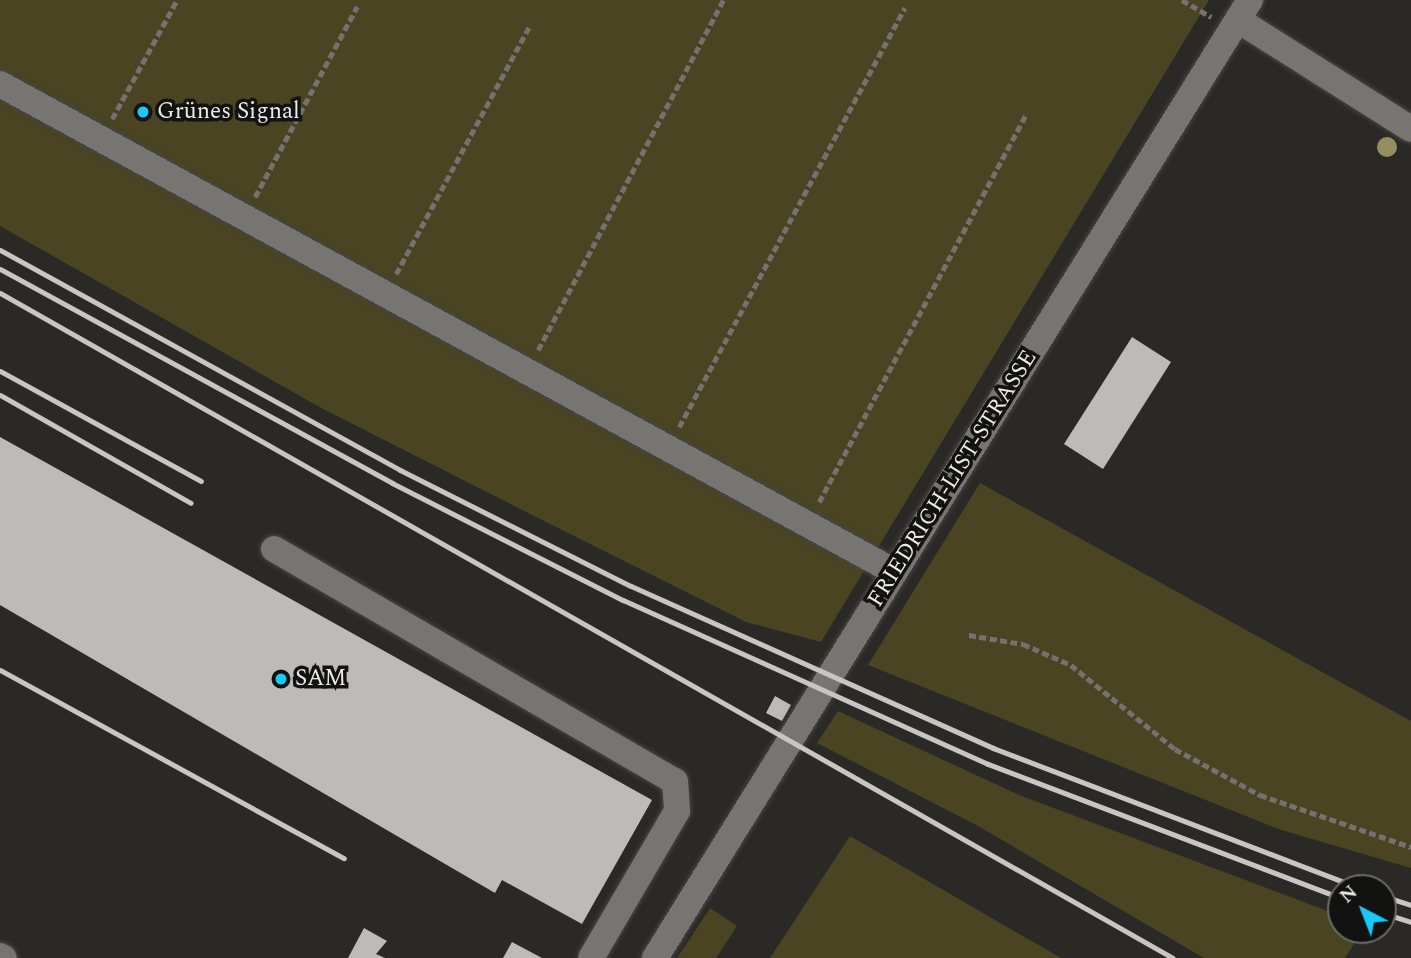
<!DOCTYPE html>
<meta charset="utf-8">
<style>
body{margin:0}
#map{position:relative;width:1411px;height:958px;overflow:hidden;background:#2a2926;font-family:Spectral,serif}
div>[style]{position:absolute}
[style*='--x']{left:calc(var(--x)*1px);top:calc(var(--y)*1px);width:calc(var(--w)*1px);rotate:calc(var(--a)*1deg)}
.green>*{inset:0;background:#4a4423}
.building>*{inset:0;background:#bcbbb7}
.path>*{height:4.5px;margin-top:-2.25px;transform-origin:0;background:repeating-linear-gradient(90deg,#73726f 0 7px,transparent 0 10.5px)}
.roads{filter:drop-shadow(0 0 2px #464644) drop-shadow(0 0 2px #464644)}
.minor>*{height:26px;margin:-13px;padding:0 13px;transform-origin:13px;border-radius:13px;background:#767572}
.rail>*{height:5px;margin:-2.5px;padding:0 2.5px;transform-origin:2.5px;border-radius:2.5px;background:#c7c6c5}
.trees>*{width:20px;height:20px;margin:-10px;border-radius:50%;background:#968c5e}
.dots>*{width:19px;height:19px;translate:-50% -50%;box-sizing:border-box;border:4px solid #121211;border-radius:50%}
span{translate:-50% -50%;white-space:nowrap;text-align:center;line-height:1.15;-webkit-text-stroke:7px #121211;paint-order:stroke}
.poi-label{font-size:23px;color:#ecebea}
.left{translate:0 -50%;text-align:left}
.street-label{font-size:23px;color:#ecebea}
.north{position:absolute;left:1327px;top:874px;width:70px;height:70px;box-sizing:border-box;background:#121211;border:2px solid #696968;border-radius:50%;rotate:318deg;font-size:19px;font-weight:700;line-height:28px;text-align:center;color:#ecebea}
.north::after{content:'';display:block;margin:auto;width:24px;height:32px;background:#17cafb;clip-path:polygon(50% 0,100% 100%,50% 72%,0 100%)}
</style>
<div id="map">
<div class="green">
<i style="clip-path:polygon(0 0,1209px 0,821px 642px,746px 622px,532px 515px,323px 409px,0 226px)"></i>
<i style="clip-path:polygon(980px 483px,1411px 721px,1411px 868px,1278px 829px,868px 665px)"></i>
<i style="clip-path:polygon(838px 711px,1019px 795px,1341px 916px,1341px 930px,1361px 930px,1359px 936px,1345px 958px,1204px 958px,978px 826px,817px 743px)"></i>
<i style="clip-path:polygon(850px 836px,1061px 958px,770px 958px)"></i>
<i style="clip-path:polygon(710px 908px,737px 926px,716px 958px,677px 958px)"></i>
</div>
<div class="building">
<i style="clip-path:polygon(1132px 337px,1171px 362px,1103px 469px,1064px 444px)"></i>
<i style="clip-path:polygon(0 437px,652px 800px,582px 924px,502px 880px,495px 893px,0 605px)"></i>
<i style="clip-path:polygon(775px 696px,791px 705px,782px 721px,766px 713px)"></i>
<i style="clip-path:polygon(364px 928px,387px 941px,376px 954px,385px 958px,348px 958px)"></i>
<i style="clip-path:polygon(512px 942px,542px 958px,503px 958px)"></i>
</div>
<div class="path">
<i style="--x:1182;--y:0;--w:34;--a:30"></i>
<i style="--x:112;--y:119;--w:136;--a:-61.4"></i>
<i style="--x:255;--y:197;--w:216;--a:-61.8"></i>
<i style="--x:396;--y:274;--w:283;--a:-61.7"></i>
<i style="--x:538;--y:350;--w:396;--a:-62.1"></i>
<i style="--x:679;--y:427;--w:476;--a:-61.7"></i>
<i style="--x:819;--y:502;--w:439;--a:-61.9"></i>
<i style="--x:969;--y:635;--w:55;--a:9.5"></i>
<i style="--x:1023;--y:644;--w:52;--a:23.6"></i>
<i style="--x:1071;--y:665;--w:134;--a:38.9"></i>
<i style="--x:1175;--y:749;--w:97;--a:28.4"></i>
<i style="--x:1260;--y:795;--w:160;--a:19"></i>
</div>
<div class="roads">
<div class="minor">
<i style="--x:1238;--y:20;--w:204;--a:32.2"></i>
<i style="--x:0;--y:84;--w:1019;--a:28.6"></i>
<i style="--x:274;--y:549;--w:463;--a:30.1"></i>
<i style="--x:675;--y:781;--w:30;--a:86"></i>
<i style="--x:677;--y:811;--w:170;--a:120.3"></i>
<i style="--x:0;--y:956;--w:4;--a:27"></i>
<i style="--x:655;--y:958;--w:1128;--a:-58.16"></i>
</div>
</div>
<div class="rail">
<i style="--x:0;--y:250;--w:457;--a:28.8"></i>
<i style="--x:400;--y:470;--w:258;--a:26.7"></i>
<i style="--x:631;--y:586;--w:397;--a:24.1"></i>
<i style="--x:993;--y:748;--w:393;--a:20.9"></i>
<i style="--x:0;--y:269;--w:447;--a:28.6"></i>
<i style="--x:392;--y:483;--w:259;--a:26.9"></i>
<i style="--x:623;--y:600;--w:400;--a:24.2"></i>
<i style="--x:988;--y:764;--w:378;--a:20.8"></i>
<i style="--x:0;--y:293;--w:1348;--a:29.55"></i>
<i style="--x:0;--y:371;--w:229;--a:28.7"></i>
<i style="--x:0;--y:395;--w:219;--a:29.5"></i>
<i style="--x:0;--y:670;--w:392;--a:28.7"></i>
<i style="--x:1383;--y:896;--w:29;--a:18"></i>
<i style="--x:1383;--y:913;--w:29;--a:18"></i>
</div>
<div class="trees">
<i style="left:1387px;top:147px"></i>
</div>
<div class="dots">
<i style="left:143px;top:112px;background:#17cafb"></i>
<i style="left:281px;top:679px;background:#17cafb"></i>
</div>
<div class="poi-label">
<span class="left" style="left:157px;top:112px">Grünes Signal</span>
<span class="left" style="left:295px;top:679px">SAM</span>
</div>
<div class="street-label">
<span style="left:953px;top:479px;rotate:-58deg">FRIEDRICH-LIST-STRASSE</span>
</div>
<div class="north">N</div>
</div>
